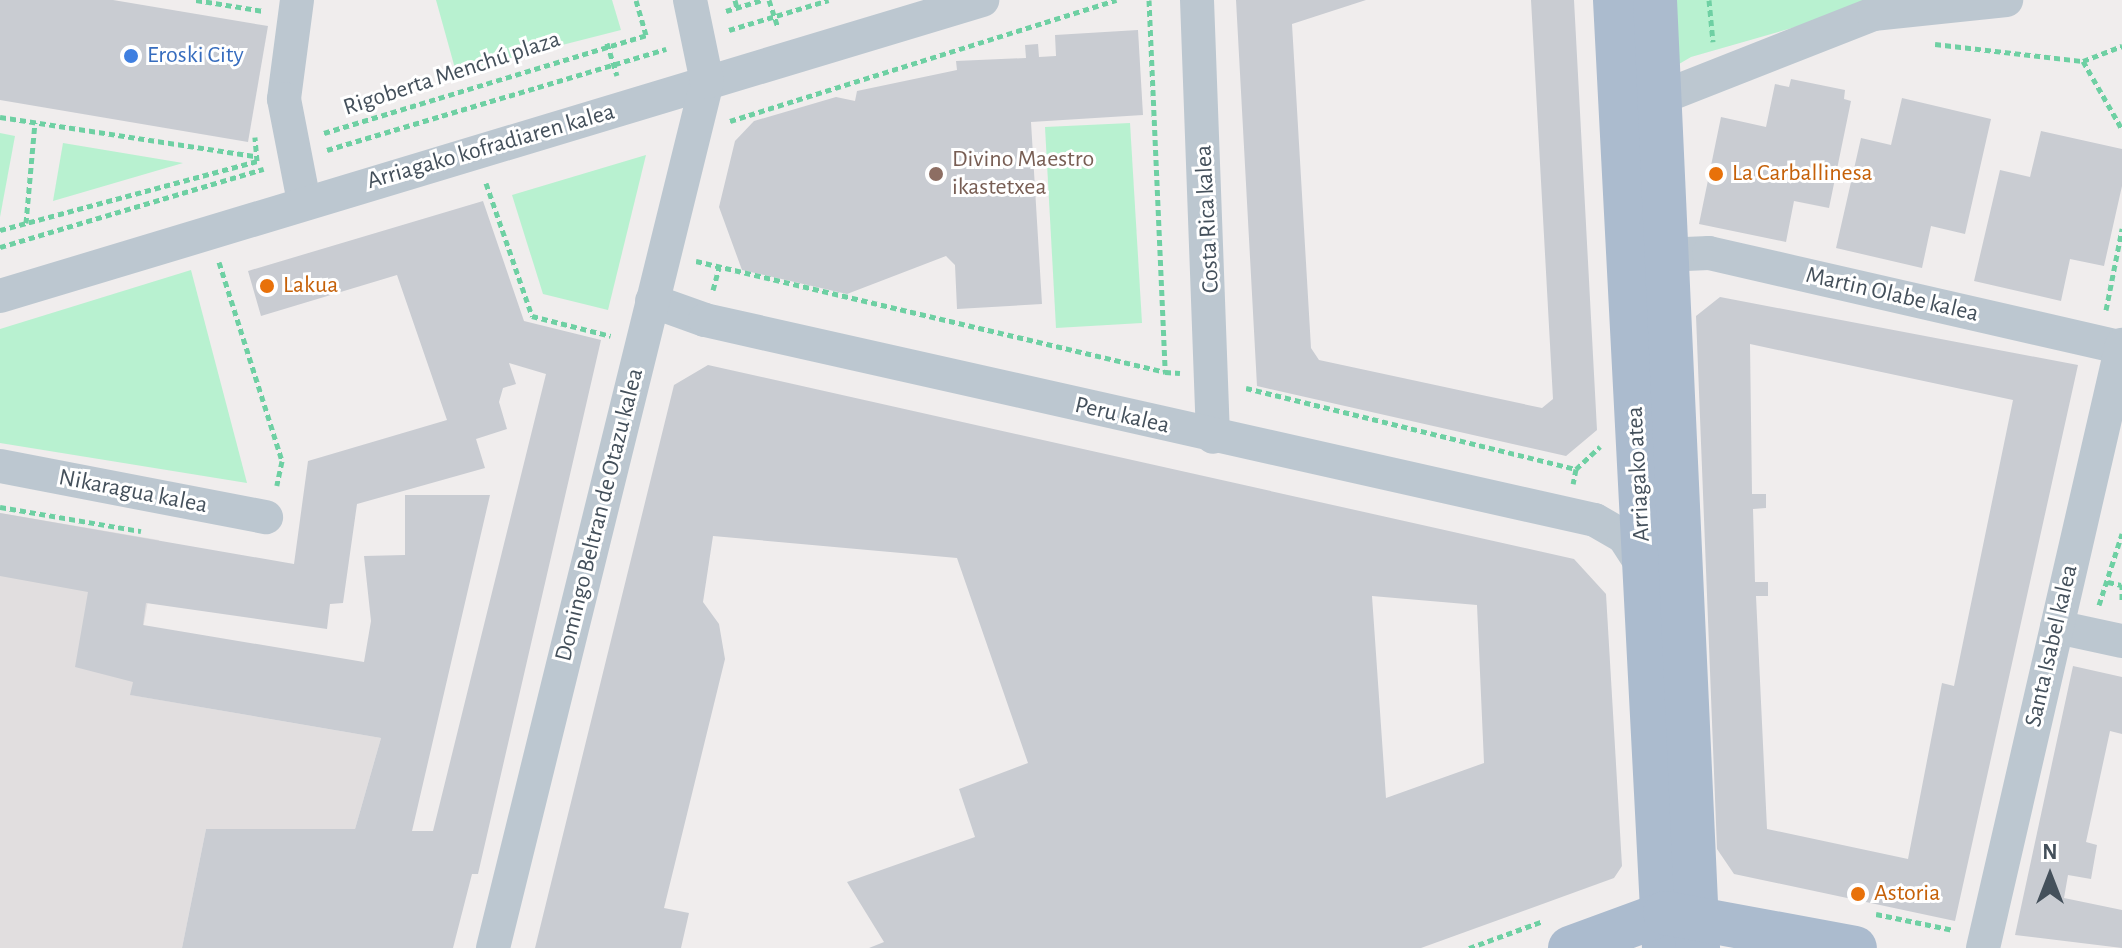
<!DOCTYPE html>
<meta charset="utf-8">
<style>
body{margin:0}
#map{position:relative;width:2122px;height:948px;overflow:hidden;background:#f0eded;font-family:"Alegreya Sans",sans-serif}
div>[style]{position:absolute}
[style*='--x']{left:calc(var(--x)*1px);top:calc(var(--y)*1px);width:calc(var(--w)*1px);rotate:calc(var(--a)*1deg)}
.education>*{inset:0;background:#e1dedf}
.green>*{inset:0;background:#b8f1d0}
.building>*{inset:0;background:#c9ccd2}
.path>*{height:5px;margin-top:-2.5px;transform-origin:0;background:repeating-linear-gradient(90deg,#6ed0a3 0 6px,transparent 0 10px)}
.minor>*{height:34px;margin:-17px;padding:0 17px;transform-origin:17px;border-radius:17px;background:#bcc7d0}
.major>*{height:44px;margin:-22px;padding:0 22px;transform-origin:22px;border-radius:22px;background:#abbbce}
.dots>*{width:22px;height:22px;translate:-50% -50%;box-sizing:border-box;border:4px solid #fff;border-radius:50%}
span{translate:-50% -50%;white-space:nowrap;text-align:center;line-height:1.15;-webkit-text-stroke:6px #fff;paint-order:stroke}
.shop-label{font-size:24px;color:#366cbe}
.left{translate:0 -50%;text-align:left}
.street-label{font-size:24px;color:#44505b}
.education-label{font-size:24px;color:#785e54}
.food-label{font-size:24px;color:#c56008}
.north{position:absolute;left:2010px;top:836px;width:80px;height:80px;-webkit-text-stroke:6px #fff;paint-order:stroke;rotate:0deg;font-size:22px;font-weight:700;line-height:32px;text-align:center;color:#44505b}
.north::after{content:'';display:block;margin:auto;width:28px;height:36px;background:#44505b;clip-path:polygon(50% 0,100% 100%,50% 72%,0 100%)}
</style>
<div id="map">
<div class="education">
<i style="clip-path:polygon(0 513px,159px 540px,131px 695px,381px 738px,355px 829px,206px 829px,182px 948px,0 948px)"></i>
</div>
<div class="green">
<i style="clip-path:polygon(436px 0,612px 0,621px 30px,456px 72px)"></i>
<i style="clip-path:polygon(1663px 0,1889px 0,1691px 57px,1667px 71px)"></i>
<i style="clip-path:polygon(1130px 123px,1142px 323px,1056px 328px,1045px 127px)"></i>
<i style="clip-path:polygon(0 133px,15px 136px,0 217px)"></i>
<i style="clip-path:polygon(63px 143px,183px 163px,53px 201px)"></i>
<i style="clip-path:polygon(646px 155px,608px 310px,543px 294px,512px 195px)"></i>
<i style="clip-path:polygon(191px 270px,247px 483px,0 443px,0 329px)"></i>
</div>
<div class="building">
<i style="clip-path:polygon(0 0,113px 0,268px 26px,248px 142px,0 100px)"></i>
<i style="clip-path:polygon(1236px 0,1366px 0,1292px 24px,1311px 348px,1319px 360px,1542px 408px,1553px 399px,1531px 0,1574px 0,1597px 430px,1566px 456px,1257px 386px)"></i>
<i style="clip-path:polygon(1138px 30px,1143px 115px,1031px 122px,1042px 304px,957px 309px,955px 265px,946px 256px,847px 294px,742px 270px,719px 207px,735px 141px,754px 121px,836px 97px,855px 101px,857px 91px,957px 70px,956px 61px,1026px 58px,1025px 45px,1038px 44px,1039px 57px,1056px 56px,1055px 35px)"></i>
<i style="clip-path:polygon(1791px 79px,1845px 90px,1844px 99px,1851px 101px,1829px 208px,1794px 201px,1786px 242px,1699px 224px,1721px 117px,1766px 127px,1775px 84px,1789px 87px)"></i>
<i style="clip-path:polygon(1902px 98px,1991px 119px,1965px 234px,1931px 226px,1922px 268px,1836px 248px,1861px 138px,1891px 145px)"></i>
<i style="clip-path:polygon(2041px 131px,2122px 149px,2122px 186px,2104px 266px,2070px 259px,2061px 301px,1974px 281px,2000px 170px,2030px 177px)"></i>
<i style="clip-path:polygon(evenodd,483px 201px,524px 321px,601px 340px,478px 874px,472px 874px,453px 948px,182px 948px,206px 829px,355px 829px,381px 738px,130px 695px,133px 682px,75px 667px,88px 592px,0 576px,0 513px,294px 564px,308px 461px,447px 420px,397px 275px,261px 316px,248px 271px,483px 201px,509px 363px,546px 374px,433px 831px,412px 831px,490px 495px,405px 495px,405px 555px,364px 556px,371px 621px,364px 662px,143px 625px,146px 603px,327px 629px,330px 604px,343px 603px,357px 504px,485px 468px,476px 439px,507px 429px,499px 402px,503px 388px,516px 384px,509px 363px)"></i>
<i style="clip-path:polygon(evenodd,1720px 297px,2078px 365px,1955px 921px,1734px 874px,1717px 849px,1696px 316px,1720px 297px,1750px 344px,2013px 400px,1954px 686px,1942px 683px,1908px 859px,1767px 829px,1756px 596px,1768px 596px,1768px 582px,1755px 582px,1753px 509px,1766px 508px,1766px 494px,1752px 494px,1750px 344px)"></i>
<i style="clip-path:polygon(evenodd,708px 365px,1574px 559px,1606px 594px,1622px 866px,1614px 878px,1421px 948px,869px 948px,884px 942px,847px 882px,975px 837px,959px 789px,1028px 763px,957px 558px,713px 536px,703px 602px,719px 624px,725px 659px,664px 908px,689px 913px,681px 948px,535px 948px,674px 385px,708px 365px,1372px 596px,1477px 605px,1484px 763px,1386px 798px,1372px 596px)"></i>
<i style="clip-path:polygon(2073px 666px,2122px 677px,2122px 734px,2110px 731px,2086px 842px,2097px 845px,2091px 879px,2068px 875px,2064px 898px,2122px 910px,2122px 948px,2015px 935px)"></i>
</div>
<div class="path">
<i style="--x:196;--y:0;--w:68;--a:9.3"></i>
<i style="--x:735;--y:0;--w:8;--a:76"></i>
<i style="--x:769;--y:0;--w:29;--a:72"></i>
<i style="--x:1149;--y:0;--w:372;--a:87.5"></i>
<i style="--x:1165;--y:372;--w:15;--a:4"></i>
<i style="--x:1709;--y:0;--w:42;--a:84.6"></i>
<i style="--x:726;--y:11;--w:39;--a:-17"></i>
<i style="--x:729;--y:30;--w:104;--a:-16.7"></i>
<i style="--x:607;--y:43;--w:34;--a:73"></i>
<i style="--x:1935;--y:44;--w:149;--a:6.6"></i>
<i style="--x:2083;--y:61;--w:42;--a:-21"></i>
<i style="--x:2083;--y:61;--w:78;--a:60.2"></i>
<i style="--x:0;--y:117;--w:259;--a:8.7"></i>
<i style="--x:730;--y:121;--w:405;--a:-17.4"></i>
<i style="--x:324;--y:133;--w:337;--a:-16.9"></i>
<i style="--x:646;--y:35;--w:36;--a:-106"></i>
<i style="--x:327;--y:150;--w:354;--a:-16.6"></i>
<i style="--x:486;--y:183;--w:141;--a:70.9"></i>
<i style="--x:532;--y:316;--w:81;--a:14.2"></i>
<i style="--x:26;--y:223;--w:101;--a:-84.9"></i>
<i style="--x:0;--y:230;--w:266;--a:-15"></i>
<i style="--x:257;--y:161;--w:24;--a:-95"></i>
<i style="--x:0;--y:247;--w:275;--a:-16.5"></i>
<i style="--x:696;--y:261;--w:482;--a:13.3"></i>
<i style="--x:219;--y:262;--w:209;--a:72.4"></i>
<i style="--x:282;--y:461;--w:25;--a:102"></i>
<i style="--x:713;--y:290;--w:23;--a:-75"></i>
<i style="--x:2106;--y:310;--w:83;--a:-78.8"></i>
<i style="--x:1246;--y:388;--w:340;--a:13.8"></i>
<i style="--x:1576;--y:469;--w:15;--a:101"></i>
<i style="--x:1576;--y:469;--w:33;--a:-43"></i>
<i style="--x:0;--y:507;--w:143;--a:9.7"></i>
<i style="--x:2108;--y:582;--w:13;--a:13"></i>
<i style="--x:2122;--y:584;--w:17;--a:90"></i>
<i style="--x:2099;--y:605;--w:75;--a:-72.1"></i>
<i style="--x:1876;--y:914;--w:79;--a:11.7"></i>
<i style="--x:1469;--y:948;--w:79;--a:-20"></i>
</div>
<div class="minor">
<i style="--x:297;--y:0;--w:100;--a:97.5"></i>
<i style="--x:284;--y:99;--w:105;--a:79"></i>
<i style="--x:1197;--y:0;--w:437;--a:87.9"></i>
<i style="--x:1639;--y:88;--w:23;--a:25"></i>
<i style="--x:1660;--y:98;--w:229;--a:-21.5"></i>
<i style="--x:1873;--y:14;--w:134;--a:-6"></i>
<i style="--x:1662;--y:255;--w:47;--a:-2.4"></i>
<i style="--x:1709;--y:253;--w:423;--a:12.9"></i>
<i style="--x:0;--y:296;--w:1026;--a:-16.77"></i>
<i style="--x:652;--y:301;--w:56;--a:19.7"></i>
<i style="--x:705;--y:320;--w:912;--a:12.67"></i>
<i style="--x:1595;--y:520;--w:34;--a:30"></i>
<i style="--x:1624;--y:537;--w:38;--a:57"></i>
<i style="--x:0;--y:466;--w:271;--a:10.9"></i>
<i style="--x:2057;--y:627;--w:66;--a:12.2"></i>
<i style="--x:493;--y:948;--w:892;--a:-76.12"></i>
<i style="--x:707;--y:82;--w:84;--a:-101.7"></i>
<i style="--x:1983;--y:948;--w:619;--a:-77.02"></i>
</div>
<div class="major">
<i style="--x:1615;--y:0;--w:949;--a:87.04"></i>
<i style="--x:1655;--y:0;--w:949;--a:87.4"></i>
<i style="--x:1570;--y:948;--w:101;--a:-20.2"></i>
<i style="--x:1665;--y:913;--w:193;--a:10.4"></i>
</div>
<div class="dots">
<i style="left:131px;top:56px;background:#3f7fe0"></i>
<i style="left:936px;top:174px;background:#8d6e63"></i>
<i style="left:1716px;top:174px;background:#e8710a"></i>
<i style="left:267px;top:286px;background:#e8710a"></i>
<i style="left:1858px;top:894px;background:#e8710a"></i>
</div>
<div class="shop-label">
<span class="left" style="left:147px;top:56px">Eroski City</span>
</div>
<div class="street-label">
<span style="left:452px;top:74px;rotate:-18deg">Rigoberta Menchú plaza</span>
<span style="left:491px;top:147px;rotate:-16deg">Arriagako kofradiaren kalea</span>
<span style="left:1208px;top:219px;rotate:-93deg">Costa Rica kalea</span>
<span style="left:1892px;top:295px;rotate:13deg">Martin Olabe kalea</span>
<span style="left:1122px;top:416px;rotate:13deg">Peru kalea</span>
<span style="left:1639px;top:474px;rotate:-93deg">Arriagako atea</span>
<span style="left:133px;top:492px;rotate:11deg">Nikaragua kalea</span>
<span style="left:600px;top:515px;rotate:-76deg">Domingo Beltran de Otazu kalea</span>
<span style="left:2052px;top:646px;rotate:-77deg">Santa Isabel kalea</span>
</div>
<div class="education-label">
<span class="left" style="left:952px;top:174px">Divino Maestro<br>ikastetxea</span>
</div>
<div class="food-label">
<span class="left" style="left:1732px;top:174px">La Carballinesa</span>
<span class="left" style="left:283px;top:286px">Lakua</span>
<span class="left" style="left:1874px;top:894px">Astoria</span>
</div>
<div class="north">N</div>
</div>
